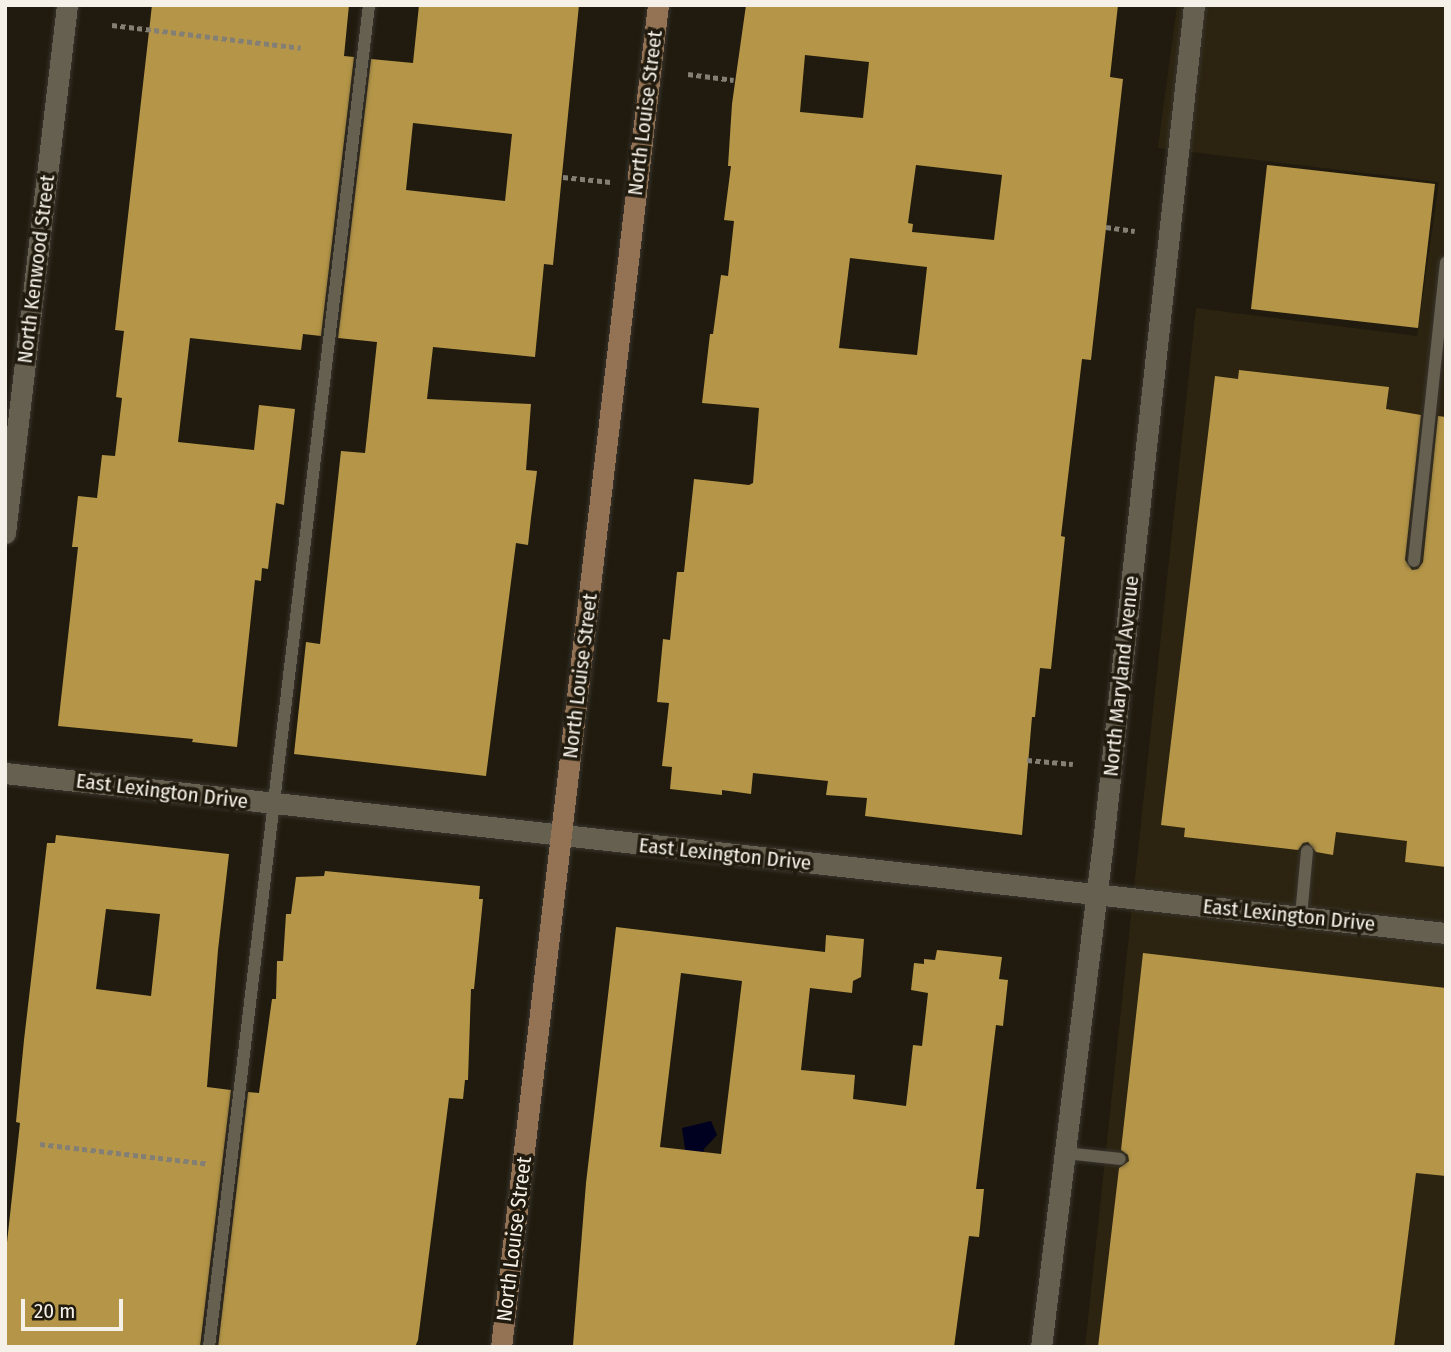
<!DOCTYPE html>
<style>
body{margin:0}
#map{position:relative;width:1451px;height:1352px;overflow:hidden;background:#201b0e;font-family:"Fira Sans Condensed",sans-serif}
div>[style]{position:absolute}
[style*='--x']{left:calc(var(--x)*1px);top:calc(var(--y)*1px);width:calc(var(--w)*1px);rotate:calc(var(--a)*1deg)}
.built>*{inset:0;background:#2c2410}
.water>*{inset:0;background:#000021}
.building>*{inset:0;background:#b59648}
.path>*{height:4.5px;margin-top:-2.25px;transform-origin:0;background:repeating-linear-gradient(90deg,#847f75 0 5px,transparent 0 8.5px)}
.roads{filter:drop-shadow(0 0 2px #39352f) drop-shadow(0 0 2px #39352f)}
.lane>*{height:12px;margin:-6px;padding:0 6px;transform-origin:6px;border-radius:6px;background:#666050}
.street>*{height:21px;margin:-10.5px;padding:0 10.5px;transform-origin:10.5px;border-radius:10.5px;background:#666050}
.secondary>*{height:21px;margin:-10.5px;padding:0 10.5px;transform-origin:10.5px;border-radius:10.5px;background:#937354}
span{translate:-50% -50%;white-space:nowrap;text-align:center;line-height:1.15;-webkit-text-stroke:7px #201b0e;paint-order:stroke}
.street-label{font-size:21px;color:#f5f1e9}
.frame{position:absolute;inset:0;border:7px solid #f5f1e9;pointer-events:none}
.scale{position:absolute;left:21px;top:1299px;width:102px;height:32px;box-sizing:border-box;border:4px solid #f5f1e9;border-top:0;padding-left:9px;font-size:21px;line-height:24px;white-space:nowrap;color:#f5f1e9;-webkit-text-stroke:5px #201b0e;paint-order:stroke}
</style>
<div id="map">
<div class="built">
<i style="clip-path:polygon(1177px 5px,1446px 5px,1446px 1347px,1085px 1347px,1196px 308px,1417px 336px,1439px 182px,1158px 148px)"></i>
</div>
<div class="water">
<i style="clip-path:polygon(711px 1121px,717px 1135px,704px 1149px,701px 1161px,687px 1163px,682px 1128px)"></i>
</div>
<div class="building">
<i style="clip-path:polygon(152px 5px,349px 5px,344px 56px,354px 57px,321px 336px,303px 334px,301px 350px,190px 338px,178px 442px,254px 450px,259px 405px,295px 409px,284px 505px,276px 503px,268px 569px,262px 568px,261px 581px,255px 580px,237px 747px,192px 742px,193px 739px,58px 726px,78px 547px,72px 547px,78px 496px,97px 498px,102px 455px,115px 456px,122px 398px,116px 397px,124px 331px,115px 330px)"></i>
<i style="clip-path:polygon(evenodd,419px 5px,579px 5px,553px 265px,544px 264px,535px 357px,433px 347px,427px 399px,531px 404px,526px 470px,537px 471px,531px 518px,528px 545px,516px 543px,486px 776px,294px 754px,306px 642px,320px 644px,341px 451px,365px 453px,377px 342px,338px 338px,371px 59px,413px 63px,419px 5px,413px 123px,512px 134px,505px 201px,406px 190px,413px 123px)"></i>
<i style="clip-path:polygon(evenodd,746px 5px,1118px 5px,1110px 77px,1123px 79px,1091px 360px,1082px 359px,1061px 536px,1065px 537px,1051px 669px,1040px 668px,1035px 717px,1032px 717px,1022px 835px,865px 816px,867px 798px,826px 795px,828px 781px,753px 773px,751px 794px,722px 790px,722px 795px,670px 789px,672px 767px,662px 766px,669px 703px,657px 702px,663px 639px,670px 640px,677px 572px,684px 572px,694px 479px,749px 485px,753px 483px,759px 408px,702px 403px,710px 334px,713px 334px,721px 275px,728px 276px,734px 221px,724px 220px,731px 166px,728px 166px,732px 104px,746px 5px,805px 55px,869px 62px,863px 118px,800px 112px,805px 55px,746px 5px,916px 165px,1002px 175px,994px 240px,912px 232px,913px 224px,908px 223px,916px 165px,746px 5px,850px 258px,927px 267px,917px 355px,839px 348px,850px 258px)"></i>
<i style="clip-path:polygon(1267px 165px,1435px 184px,1418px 328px,1251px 309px)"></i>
<i style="clip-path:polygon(1239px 370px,1389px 387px,1386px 409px,1421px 415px,1405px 560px,1412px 570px,1418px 569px,1423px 562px,1438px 416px,1446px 417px,1446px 867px,1405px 862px,1407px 841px,1336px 832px,1333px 855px,1316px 852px,1308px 842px,1303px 843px,1298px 850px,1184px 837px,1185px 828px,1161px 825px,1215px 376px,1238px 379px)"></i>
<i style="clip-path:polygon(evenodd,56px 835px,229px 854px,218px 950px,207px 1087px,231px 1090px,200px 1347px,5px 1347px,5px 1261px,20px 1123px,16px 1122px,24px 1040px,47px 843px,55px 843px,56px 835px,106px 909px,160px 914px,151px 996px,96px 989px,106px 909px)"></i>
<i style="clip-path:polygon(325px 871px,480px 886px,479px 899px,483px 899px,474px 989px,471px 989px,468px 1080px,465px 1080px,463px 1099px,449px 1098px,418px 1340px,415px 1347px,218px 1347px,248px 1092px,259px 1093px,272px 999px,276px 999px,277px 961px,283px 961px,286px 914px,291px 914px,296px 877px,324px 876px)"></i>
<i style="clip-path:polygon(evenodd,616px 927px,825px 952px,826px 935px,864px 939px,861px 977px,853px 981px,852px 993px,810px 988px,801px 1070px,855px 1075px,853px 1099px,906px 1106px,913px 1045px,922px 1046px,928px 993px,911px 990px,914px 963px,924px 964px,924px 959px,935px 960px,937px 950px,1002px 957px,999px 979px,1008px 980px,1003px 1026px,996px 1025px,976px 1189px,984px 1189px,979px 1237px,969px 1236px,954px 1347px,573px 1345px,586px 1183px,616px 927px,681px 973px,742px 981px,721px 1154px,660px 1147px,681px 973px)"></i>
<i style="clip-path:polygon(1143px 953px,1446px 988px,1446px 1176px,1416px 1173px,1394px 1347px,1098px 1347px,1119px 1168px,1129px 1161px,1128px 1155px,1121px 1150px)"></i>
</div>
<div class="path">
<i style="--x:112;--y:25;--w:190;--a:6.9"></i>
<i style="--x:688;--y:74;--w:46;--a:7.4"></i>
<i style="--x:563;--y:177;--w:48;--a:5.9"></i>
<i style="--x:1106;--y:227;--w:29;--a:8"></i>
<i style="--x:1027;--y:760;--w:46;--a:5"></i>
<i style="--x:40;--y:1144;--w:170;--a:6.7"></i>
</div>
<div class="roads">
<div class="lane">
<i style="--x:1414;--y:561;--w:300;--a:-83.9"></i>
<i style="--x:1301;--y:916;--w:65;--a:-84.7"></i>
<i style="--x:1065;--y:1153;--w:55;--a:6.2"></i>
<i style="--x:209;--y:1347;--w:1352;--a:-83.2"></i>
</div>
<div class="street">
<i style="--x:5;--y:533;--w:532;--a:-83.3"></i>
<i style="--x:5;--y:773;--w:1450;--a:6.34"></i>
<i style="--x:1041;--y:1347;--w:499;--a:-83"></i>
<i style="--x:1102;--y:852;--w:852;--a:-83.8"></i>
</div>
<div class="secondary">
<i style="--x:501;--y:1347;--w:1351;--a:-83.33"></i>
</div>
</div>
<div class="street-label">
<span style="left:645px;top:113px;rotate:-83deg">North Louise Street</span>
<span style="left:36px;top:269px;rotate:-83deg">North Kenwood Street</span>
<span style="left:580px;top:676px;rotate:-83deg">North Louise Street</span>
<span style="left:1121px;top:676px;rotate:-84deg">North Maryland Avenue</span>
<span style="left:162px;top:791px;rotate:7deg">East Lexington Drive</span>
<span style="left:725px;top:854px;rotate:6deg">East Lexington Drive</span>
<span style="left:1289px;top:915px;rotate:6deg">East Lexington Drive</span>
<span style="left:514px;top:1239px;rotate:-83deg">North Louise Street</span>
</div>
<div class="frame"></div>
<div class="scale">20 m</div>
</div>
